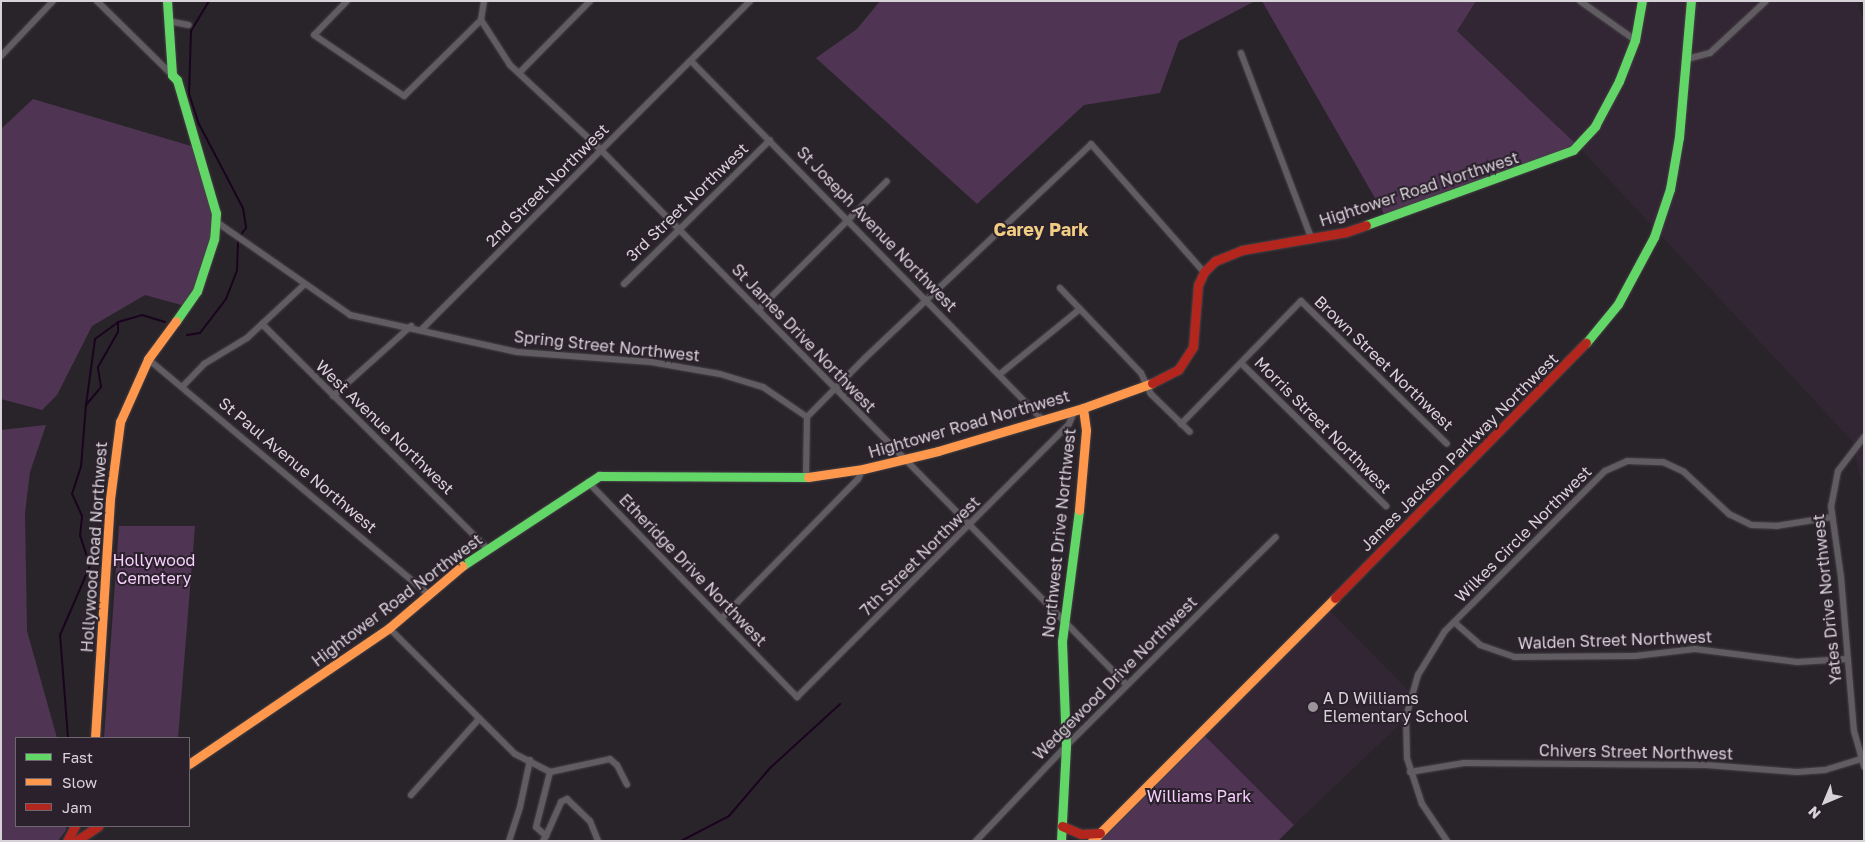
<!DOCTYPE html>
<style>
body{margin:0}
#map{position:relative;width:1865px;height:842px;overflow:hidden;background:#292429;font-family:"Golos Text",sans-serif}
div>[style]{position:absolute}
[style*='--x']{left:calc(var(--x)*1px);top:calc(var(--y)*1px);width:calc(var(--w)*1px);rotate:calc(var(--a)*1deg)}
.built>*{inset:0;background:#332634}
.green>*{inset:0;background:#4f3553}
.stream>*{height:2px;margin:-1px;padding:0 1px;transform-origin:1px;border-radius:1px;background:#1a031e}
.roads{filter:drop-shadow(0 0 1px #454146) drop-shadow(0 0 1px #454146)}
.street>*{height:6px;margin:-3px;padding:0 3px;transform-origin:3px;border-radius:3px;background:#605c61}
.fast>*{height:9px;margin:-4.5px;padding:0 4.5px;transform-origin:4.5px;border-radius:4.5px;background:#63d668}
.slow>*{height:9px;margin:-4.5px;padding:0 4.5px;transform-origin:4.5px;border-radius:4.5px;background:#ff974d}
.jam>*{height:9px;margin:-4.5px;padding:0 4.5px;transform-origin:4.5px;border-radius:4.5px;background:#b3261e}
.dots>*{width:14px;height:14px;translate:-50% -50%;box-sizing:border-box;border:2px solid #2b212c;border-radius:50%}
span{translate:-50% -50%;white-space:nowrap;text-align:center;line-height:1.15;-webkit-text-stroke:4px #2b212c;paint-order:stroke}
.street-label{font-size:16px;color:#d8d2d9}
.park-label{font-size:16px;color:#f8d0fe}
.poi-label{font-size:16px;color:#d8d2d9}
.left{translate:0 -50%;text-align:left}
.neighbourhood-label{font-size:18px;color:#f1cd84;font-weight:700}
.frame{position:absolute;inset:0;border:2px solid #d8d2d9;pointer-events:none}
.legend{position:absolute;left:15px;top:737px;width:175px;height:90px;box-sizing:border-box;background:#2b212c;border:1px solid #706871;margin:0;padding:6px 9px;list-style:none;font-size:15px;color:#d8d2d9}
.legend li{display:flex;align-items:center;gap:10px;height:25px}
.legend b{width:25px;border:1px solid #706871}
.north{position:absolute;left:1800px;top:777px;width:50px;height:50px;-webkit-text-stroke:4px #2b212c;paint-order:stroke;rotate:225deg;font-size:14px;font-weight:700;line-height:20px;text-align:center;color:#d8d2d9}
.north::after{content:'';display:block;margin:auto;width:18px;height:22px;background:#d8d2d9;clip-path:polygon(50% 0,100% 100%,50% 72%,0 100%)}
</style>
<div id="map">
<div class="built">
<i style="clip-path:polygon(1476px 1px,1857px 1px,1864px 21px,1864px 490px,1852px 441px,1577px 145px,1457px 31px)"></i>
<i style="clip-path:polygon(1323px 604px,1408px 690px,1400px 724px,1294px 825px,1199px 730px)"></i>
</div>
<div class="green">
<i style="clip-path:polygon(880px 1px,1255px 1px,1179px 41px,1160px 93px,1084px 105px,977px 204px,816px 58px,857px 29px)"></i>
<i style="clip-path:polygon(1262px 1px,1476px 1px,1457px 31px,1577px 145px,1387px 219px)"></i>
<i style="clip-path:polygon(33px 99px,201px 149px,218px 217px,207px 261px,185px 306px,145px 295px,92px 326px,57px 395px,42px 410px,1px 399px,1px 129px)"></i>
<i style="clip-path:polygon(46px 425px,30px 472px,25px 513px,27px 631px,57px 738px,16px 738px,16px 826px,66px 826px,66px 830px,58px 841px,1px 841px,1px 430px)"></i>
<i style="clip-path:polygon(119px 526px,195px 526px,178px 738px,104px 738px)"></i>
<i style="clip-path:polygon(1199px 730px,1294px 825px,1278px 841px,1093px 841px)"></i>
</div>
<div class="stream">
<i style="--x:209;--y:1;--w:35;--a:121"></i>
<i style="--x:191;--y:31;--w:63;--a:91.8"></i>
<i style="--x:189;--y:94;--w:32;--a:72"></i>
<i style="--x:199;--y:124;--w:95;--a:62.4"></i>
<i style="--x:243;--y:208;--w:20;--a:81"></i>
<i style="--x:246;--y:228;--w:10;--a:127"></i>
<i style="--x:187;--y:335;--w:13;--a:-9"></i>
<i style="--x:200;--y:333;--w:43;--a:-52.6"></i>
<i style="--x:226;--y:299;--w:31;--a:-69"></i>
<i style="--x:237;--y:270;--w:30;--a:-88"></i>
<i style="--x:86;--y:405;--w:67;--a:-82.2"></i>
<i style="--x:95;--y:339;--w:29;--a:-36"></i>
<i style="--x:68;--y:738;--w:103;--a:-94.4"></i>
<i style="--x:60;--y:635;--w:75;--a:-66.5"></i>
<i style="--x:90;--y:566;--w:32;--a:-108"></i>
<i style="--x:80;--y:536;--w:20;--a:-84"></i>
<i style="--x:82;--y:516;--w:24;--a:-114"></i>
<i style="--x:72;--y:494;--w:28;--a:-72"></i>
<i style="--x:81;--y:467;--w:62;--a:-85.4"></i>
<i style="--x:86;--y:405;--w:23;--a:-50"></i>
<i style="--x:101;--y:387;--w:20;--a:-99"></i>
<i style="--x:98;--y:367;--w:40;--a:-60.3"></i>
<i style="--x:118;--y:332;--w:10;--a:-90"></i>
<i style="--x:118;--y:322;--w:25;--a:-16"></i>
<i style="--x:142;--y:315;--w:24;--a:17"></i>
<i style="--x:681;--y:841;--w:54;--a:-27.5"></i>
<i style="--x:729;--y:816;--w:63;--a:-49.5"></i>
<i style="--x:770;--y:768;--w:95;--a:-42.4"></i>
</div>
<div class="roads">
<div class="street">
<i style="--x:97;--y:1;--w:105;--a:44.6"></i>
<i style="--x:347;--y:1;--w:47;--a:134.1"></i>
<i style="--x:314;--y:35;--w:109;--a:34.1"></i>
<i style="--x:404;--y:96;--w:108;--a:-44.6"></i>
<i style="--x:484;--y:1;--w:19;--a:99"></i>
<i style="--x:481;--y:20;--w:54;--a:57.2"></i>
<i style="--x:510;--y:65;--w:125;--a:43"></i>
<i style="--x:601;--y:150;--w:750;--a:45.49"></i>
<i style="--x:1580;--y:1;--w:67;--a:35.3"></i>
<i style="--x:168;--y:21;--w:21;--a:11"></i>
<i style="--x:1241;--y:53;--w:200;--a:69.2"></i>
<i style="--x:1;--y:56;--w:76;--a:-46.6"></i>
<i style="--x:1687;--y:59;--w:24;--a:-15"></i>
<i style="--x:1710;--y:53;--w:76;--a:-42.9"></i>
<i style="--x:691;--y:61;--w:501;--a:45.57"></i>
<i style="--x:520;--y:72;--w:100;--a:-45.4"></i>
<i style="--x:215;--y:221;--w:165;--a:34.8"></i>
<i style="--x:350;--y:315;--w:171;--a:12.5"></i>
<i style="--x:517;--y:352;--w:134;--a:4.3"></i>
<i style="--x:651;--y:362;--w:70;--a:9.9"></i>
<i style="--x:720;--y:374;--w:45;--a:16.8"></i>
<i style="--x:763;--y:387;--w:53;--a:34.3"></i>
<i style="--x:807;--y:417;--w:60;--a:91"></i>
<i style="--x:624;--y:284;--w:205;--a:-44.6"></i>
<i style="--x:1060;--y:288;--w:117;--a:46.4"></i>
<i style="--x:1141;--y:373;--w:23;--a:65"></i>
<i style="--x:1151;--y:394;--w:54;--a:44.3"></i>
<i style="--x:758;--y:310;--w:182;--a:-45"></i>
<i style="--x:262;--y:324;--w:319;--a:44.9"></i>
<i style="--x:422;--y:329;--w:464;--a:-45"></i>
<i style="--x:148;--y:359;--w:367;--a:40"></i>
<i style="--x:1241;--y:363;--w:204;--a:44.6"></i>
<i style="--x:1000;--y:374;--w:103;--a:-39.1"></i>
<i style="--x:182;--y:387;--w:32;--a:-46"></i>
<i style="--x:204;--y:364;--w:50;--a:-31.2"></i>
<i style="--x:247;--y:338;--w:79;--a:-43"></i>
<i style="--x:333;--y:396;--w:105;--a:-41.9"></i>
<i style="--x:807;--y:417;--w:83;--a:-45.5"></i>
<i style="--x:865;--y:358;--w:311;--a:-43.4"></i>
<i style="--x:1091;--y:144;--w:171;--a:48.6"></i>
<i style="--x:1181;--y:424;--w:172;--a:-45.7"></i>
<i style="--x:1301;--y:301;--w:204;--a:44.4"></i>
<i style="--x:1864;--y:437;--w:43;--a:127.4"></i>
<i style="--x:1838;--y:471;--w:36;--a:101"></i>
<i style="--x:1831;--y:506;--w:72;--a:82"></i>
<i style="--x:1841;--y:577;--w:155;--a:85.2"></i>
<i style="--x:1854;--y:731;--w:37;--a:74"></i>
<i style="--x:588;--y:482;--w:300;--a:45.8"></i>
<i style="--x:797;--y:697;--w:385;--a:-45.1"></i>
<i style="--x:1069;--y:424;--w:15;--a:-67"></i>
<i style="--x:721;--y:619;--w:196;--a:-45.6"></i>
<i style="--x:858;--y:479;--w:11;--a:-63"></i>
<i style="--x:1454;--y:622;--w:35;--a:41"></i>
<i style="--x:1480;--y:645;--w:36;--a:19"></i>
<i style="--x:1514;--y:657;--w:121;--a:-0.5"></i>
<i style="--x:1635;--y:656;--w:60;--a:-6.7"></i>
<i style="--x:1695;--y:649;--w:103;--a:7.3"></i>
<i style="--x:1797;--y:662;--w:51;--a:-3.4"></i>
<i style="--x:389;--y:628;--w:178;--a:45"></i>
<i style="--x:515;--y:754;--w:39;--a:27"></i>
<i style="--x:550;--y:772;--w:61;--a:-12.2"></i>
<i style="--x:610;--y:759;--w:9;--a:41"></i>
<i style="--x:617;--y:765;--w:22;--a:63"></i>
<i style="--x:1410;--y:772;--w:55;--a:-9.5"></i>
<i style="--x:1464;--y:763;--w:242;--a:0.5"></i>
<i style="--x:1706;--y:765;--w:91;--a:4.4"></i>
<i style="--x:1797;--y:772;--w:28;--a:-4"></i>
<i style="--x:1825;--y:770;--w:38;--a:-17"></i>
<i style="--x:411;--y:795;--w:102;--a:-48.2"></i>
<i style="--x:546;--y:836;--w:37;--a:-66"></i>
<i style="--x:561;--y:802;--w:7;--a:-27"></i>
<i style="--x:567;--y:799;--w:32;--a:44"></i>
<i style="--x:590;--y:821;--w:22;--a:68"></i>
<i style="--x:509;--y:841;--w:36;--a:-72"></i>
<i style="--x:520;--y:807;--w:48;--a:-78"></i>
<i style="--x:543;--y:841;--w:6;--a:-59"></i>
<i style="--x:546;--y:836;--w:13;--a:-138"></i>
<i style="--x:536;--y:827;--w:57;--a:-75.7"></i>
<i style="--x:976;--y:841;--w:131;--a:-46.5"></i>
<i style="--x:1066;--y:746;--w:296;--a:-44.9"></i>
<i style="--x:1447;--y:841;--w:45;--a:-124"></i>
<i style="--x:1422;--y:804;--w:48;--a:-108.1"></i>
<i style="--x:1407;--y:758;--w:41;--a:-91.4"></i>
<i style="--x:1406;--y:717;--w:44;--a:-74.1"></i>
<i style="--x:1418;--y:675;--w:52;--a:-58.5"></i>
<i style="--x:1445;--y:631;--w:226;--a:-45"></i>
<i style="--x:1605;--y:471;--w:24;--a:-24"></i>
<i style="--x:1627;--y:461;--w:36;--a:2"></i>
<i style="--x:1663;--y:462;--w:23;--a:25"></i>
<i style="--x:1684;--y:472;--w:62;--a:43"></i>
<i style="--x:1729;--y:514;--w:25;--a:26"></i>
<i style="--x:1752;--y:525;--w:24;--a:2"></i>
<i style="--x:1776;--y:526;--w:57;--a:-9.1"></i>
</div>
<div class="fast">
<i style="--x:167;--y:1;--w:74;--a:86.1"></i>
<i style="--x:172;--y:75;--w:7;--a:45"></i>
<i style="--x:177;--y:80;--w:139;--a:73.7"></i>
<i style="--x:216;--y:213;--w:26;--a:94"></i>
<i style="--x:214;--y:239;--w:55;--a:108.1"></i>
<i style="--x:197;--y:291;--w:37;--a:125"></i>
<i style="--x:1366;--y:225;--w:220;--a:-19.9"></i>
<i style="--x:1573;--y:150;--w:33;--a:-47"></i>
<i style="--x:1595;--y:126;--w:51;--a:-61.9"></i>
<i style="--x:1619;--y:81;--w:44;--a:-68.7"></i>
<i style="--x:1635;--y:40;--w:40;--a:-80"></i>
<i style="--x:1586;--y:343;--w:50;--a:-50.6"></i>
<i style="--x:1618;--y:304;--w:76;--a:-61.8"></i>
<i style="--x:1654;--y:237;--w:51;--a:-71.6"></i>
<i style="--x:1670;--y:189;--w:53;--a:-80.2"></i>
<i style="--x:1679;--y:137;--w:137;--a:-85"></i>
<i style="--x:462;--y:566;--w:164;--a:-33.3"></i>
<i style="--x:599;--y:476;--w:209;--a:0.3"></i>
<i style="--x:1061;--y:841;--w:95;--a:-87"></i>
<i style="--x:1066;--y:746;--w:105;--a:-92.2"></i>
<i style="--x:1062;--y:641;--w:132;--a:-82.6"></i>
</div>
<div class="slow">
<i style="--x:808;--y:477;--w:56;--a:-8.3"></i>
<i style="--x:863;--y:469;--w:77;--a:-13.5"></i>
<i style="--x:938;--y:451;--w:151;--a:-16.5"></i>
<i style="--x:1083;--y:408;--w:73;--a:-19.9"></i>
<i style="--x:1079;--y:510;--w:80;--a:-85"></i>
<i style="--x:1086;--y:430;--w:22;--a:-98"></i>
<i style="--x:95;--y:738;--w:239;--a:-86.4"></i>
<i style="--x:110;--y:499;--w:78;--a:-82.6"></i>
<i style="--x:120;--y:422;--w:69;--a:-66"></i>
<i style="--x:148;--y:359;--w:47;--a:-53.6"></i>
<i style="--x:189;--y:764;--w:242;--a:-34.2"></i>
<i style="--x:389;--y:628;--w:96;--a:-40.3"></i>
<i style="--x:1092;--y:841;--w:344;--a:-45"></i>
</div>
<div class="jam">
<i style="--x:1152;--y:383;--w:29;--a:-27"></i>
<i style="--x:1178;--y:370;--w:27;--a:-57"></i>
<i style="--x:1193;--y:347;--w:62;--a:-85.4"></i>
<i style="--x:1198;--y:285;--w:14;--a:-65"></i>
<i style="--x:1204;--y:272;--w:16;--a:-45"></i>
<i style="--x:1215;--y:261;--w:29;--a:-22"></i>
<i style="--x:1242;--y:250;--w:106;--a:-9.8"></i>
<i style="--x:1346;--y:232;--w:21;--a:-19"></i>
<i style="--x:1335;--y:598;--w:358;--a:-45.5"></i>
<i style="--x:1062;--y:826;--w:21;--a:23"></i>
<i style="--x:1081;--y:834;--w:19;--a:-3"></i>
<i style="--x:67;--y:841;--w:17;--a:-62"></i>
<i style="--x:76;--y:841;--w:27;--a:-34"></i>
</div>
</div>
<div class="dots">
<i style="left:1313px;top:707px;background:#9b959b"></i>
</div>
<div class="street-label">
<span style="left:547px;top:185px;rotate:-45deg">2nd Street Northwest</span>
<span style="left:1419px;top:189px;rotate:-18deg">Hightower Road Northwest</span>
<span style="left:687px;top:202px;rotate:-44deg">3rd Street Northwest</span>
<span style="left:877px;top:229px;rotate:46deg">St Joseph Avenue Northwest</span>
<span style="left:804px;top:338px;rotate:46deg">St James Drive Northwest</span>
<span style="left:607px;top:346px;rotate:6deg">Spring Street Northwest</span>
<span style="left:1384px;top:363px;rotate:44deg">Brown Street Northwest</span>
<span style="left:969px;top:424px;rotate:-16deg">Hightower Road Northwest</span>
<span style="left:1323px;top:425px;rotate:45deg">Morris Street Northwest</span>
<span style="left:385px;top:427px;rotate:44deg">West Avenue Northwest</span>
<span style="left:1459px;top:452px;rotate:-45deg">James Jackson Parkway Northwest</span>
<span style="left:298px;top:465px;rotate:40deg">St Paul Avenue Northwest</span>
<span style="left:1059px;top:533px;rotate:-84deg">Northwest Drive Northwest</span>
<span style="left:1523px;top:534px;rotate:-45deg">Wilkes Circle Northwest</span>
<span style="left:94px;top:547px;rotate:-86deg">Hollywood Road Northwest</span>
<span style="left:920px;top:556px;rotate:-45deg">7th Street Northwest</span>
<span style="left:693px;top:570px;rotate:46deg">Etheridge Drive Northwest</span>
<span style="left:1827px;top:599px;rotate:-96deg">Yates Drive Northwest</span>
<span style="left:397px;top:600px;rotate:-37deg">Hightower Road Northwest</span>
<span style="left:1615px;top:640px;rotate:-2deg">Walden Street Northwest</span>
<span style="left:1115px;top:678px;rotate:-45deg">Wedgewood Drive Northwest</span>
<span style="left:1636px;top:752px;rotate:1deg">Chivers Street Northwest</span>
</div>
<div class="park-label">
<span style="left:154px;top:569px">Hollywood<br>Cemetery</span>
<span style="left:1199px;top:796px">Williams Park</span>
</div>
<div class="poi-label">
<span class="left" style="left:1323px;top:707px">A D Williams<br>Elementary School</span>
</div>
<div class="neighbourhood-label">
<span style="left:1041px;top:229px">Carey Park</span>
</div>
<div class="frame"></div>
<ul class="legend">
<li><b style="height:6px;background:#63d668"></b>Fast</li>
<li><b style="height:6px;background:#ff974d"></b>Slow</li>
<li><b style="height:6px;background:#b3261e"></b>Jam</li>
</ul>
<div class="north">N</div>
</div>
